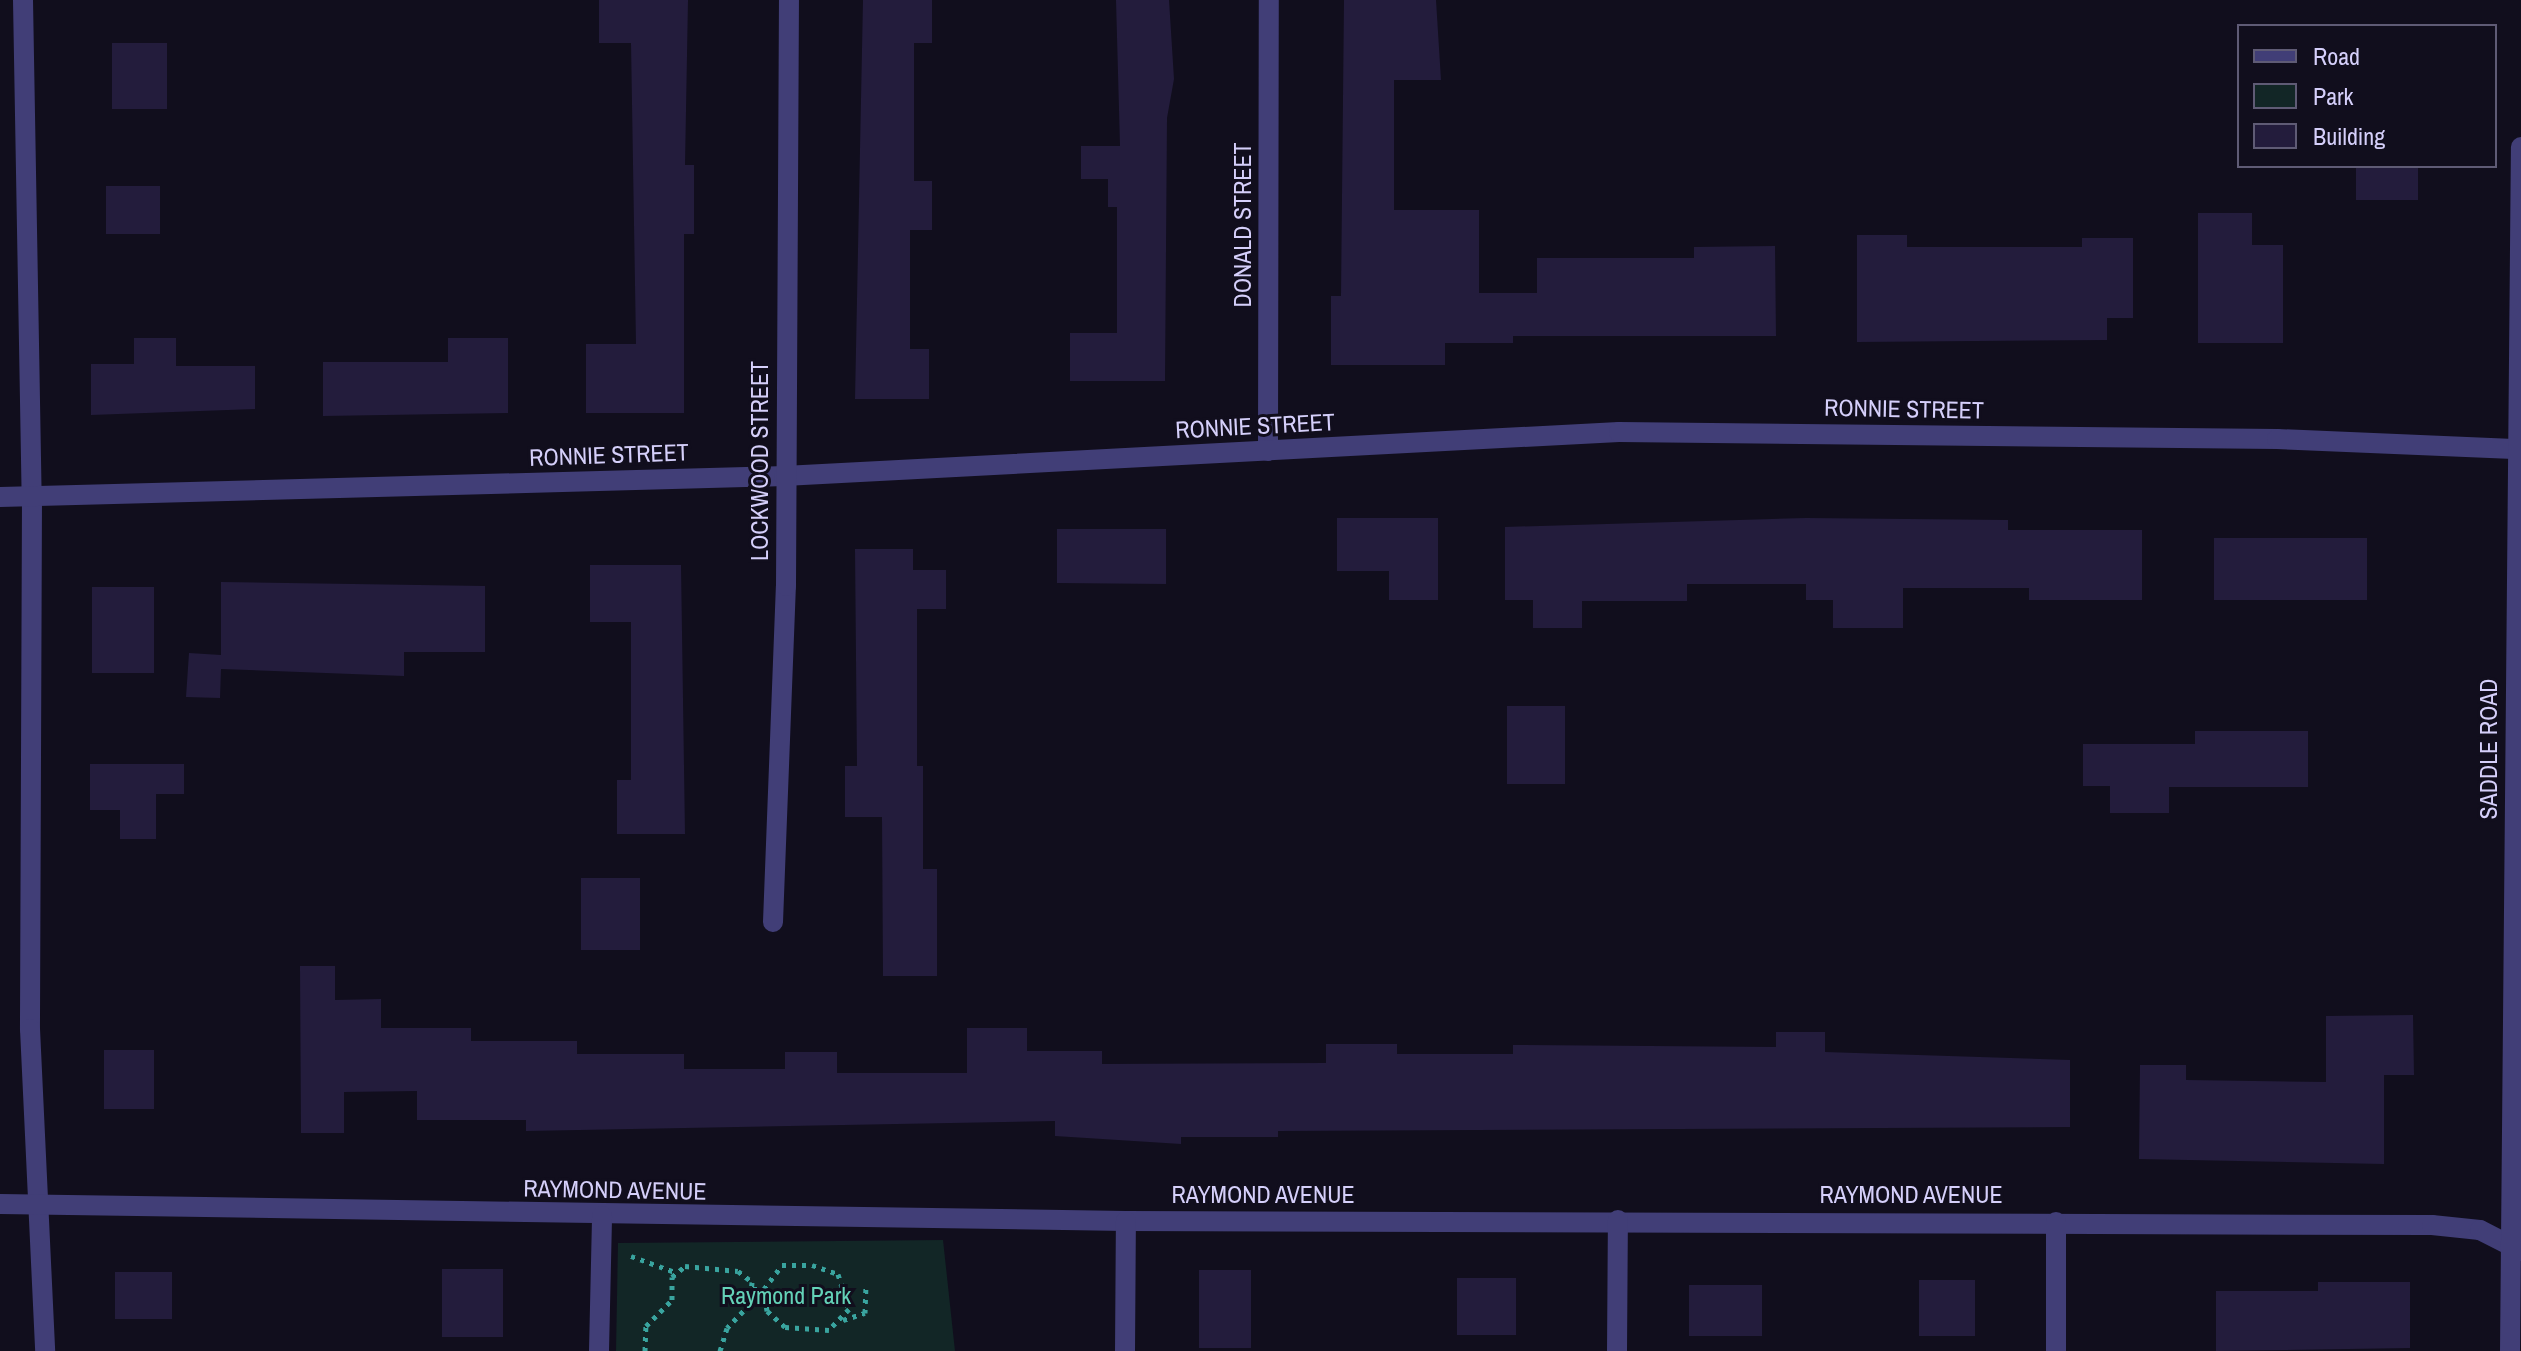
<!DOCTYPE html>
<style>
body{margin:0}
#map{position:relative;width:2521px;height:1351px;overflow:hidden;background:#110e1d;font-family:"Archivo Narrow",sans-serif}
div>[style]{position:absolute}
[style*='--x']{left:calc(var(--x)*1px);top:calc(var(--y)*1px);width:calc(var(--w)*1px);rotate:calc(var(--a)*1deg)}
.green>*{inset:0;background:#122626}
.building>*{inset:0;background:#231c3c}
.path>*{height:5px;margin-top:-2.5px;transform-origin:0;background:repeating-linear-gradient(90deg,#39a49f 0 4px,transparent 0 10px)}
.minor>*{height:20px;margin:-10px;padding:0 10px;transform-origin:10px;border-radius:10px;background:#413e77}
.tertiary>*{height:20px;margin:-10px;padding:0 10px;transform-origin:10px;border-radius:10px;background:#413e77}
span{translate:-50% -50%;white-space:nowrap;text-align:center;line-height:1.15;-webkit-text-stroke:6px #110e1d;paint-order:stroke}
.street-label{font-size:24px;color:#d5cffa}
.park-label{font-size:24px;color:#64d2b8}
.legend{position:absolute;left:2237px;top:24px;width:260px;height:144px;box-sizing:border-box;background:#110e1d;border:2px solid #5f5b75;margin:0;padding:10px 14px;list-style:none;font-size:24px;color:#d5cffa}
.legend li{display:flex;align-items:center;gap:16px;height:40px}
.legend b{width:40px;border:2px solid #5f5b75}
</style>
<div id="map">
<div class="green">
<i style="clip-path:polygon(943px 1240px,955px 1351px,616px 1351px,618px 1243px)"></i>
</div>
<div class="building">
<i style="clip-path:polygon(599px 0,688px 0,685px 165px,694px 165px,694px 234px,684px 234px,684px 413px,586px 413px,586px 344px,636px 344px,631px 43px,599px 43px)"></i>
<i style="clip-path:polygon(863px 0,932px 0,932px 43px,914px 43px,914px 181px,932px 181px,932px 230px,910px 230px,910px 349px,929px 349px,929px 399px,855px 399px)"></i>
<i style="clip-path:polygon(1116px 0,1169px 0,1174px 79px,1167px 118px,1165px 381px,1070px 381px,1070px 333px,1117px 333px,1117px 207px,1108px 207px,1108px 179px,1081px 179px,1081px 146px,1120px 146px)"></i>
<i style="clip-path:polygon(1344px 0,1436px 0,1441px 80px,1394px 80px,1394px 210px,1479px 210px,1479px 293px,1537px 293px,1537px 258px,1694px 258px,1694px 247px,1775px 246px,1776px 336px,1513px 336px,1513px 343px,1445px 343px,1445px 365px,1331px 365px,1331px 296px,1341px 296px)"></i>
<i style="clip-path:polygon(112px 43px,167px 43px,167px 109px,112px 109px)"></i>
<i style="clip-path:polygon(2356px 166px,2418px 166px,2418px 200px,2356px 200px)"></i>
<i style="clip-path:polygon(106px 186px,160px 186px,160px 234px,106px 234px)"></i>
<i style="clip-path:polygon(2198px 213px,2252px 213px,2252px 245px,2283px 245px,2283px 343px,2198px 343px)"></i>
<i style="clip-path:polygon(1857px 235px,1907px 235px,1907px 247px,2082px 247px,2082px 238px,2133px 238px,2133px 318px,2107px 318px,2107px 340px,1857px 342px)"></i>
<i style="clip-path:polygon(134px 338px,176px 338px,176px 366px,255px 366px,255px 409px,91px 415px,91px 364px,134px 364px)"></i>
<i style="clip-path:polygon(448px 338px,508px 338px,508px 413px,323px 416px,323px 362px,448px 362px)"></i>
<i style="clip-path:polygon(1337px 518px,1438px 518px,1438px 600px,1389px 600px,1389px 571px,1337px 571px)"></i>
<i style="clip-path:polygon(1806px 518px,2008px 520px,2008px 530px,2142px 530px,2142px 600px,2029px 600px,2029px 588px,1903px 588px,1903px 628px,1833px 628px,1833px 600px,1806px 600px,1806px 584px,1687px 584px,1687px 601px,1582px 601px,1582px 628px,1533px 628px,1533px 600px,1505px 600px,1505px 527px)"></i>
<i style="clip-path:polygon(1057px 529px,1166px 529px,1166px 584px,1057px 583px)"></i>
<i style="clip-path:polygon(2214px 538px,2367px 538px,2367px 600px,2214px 600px)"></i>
<i style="clip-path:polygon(855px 549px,913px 549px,913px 570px,946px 570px,946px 609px,917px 609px,917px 766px,923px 766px,923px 869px,937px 869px,937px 976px,883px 976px,882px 817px,845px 817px,845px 766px,857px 766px)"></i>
<i style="clip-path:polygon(590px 565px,681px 565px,685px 834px,617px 834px,617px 780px,631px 780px,631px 622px,590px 622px)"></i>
<i style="clip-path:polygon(221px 582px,485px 586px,485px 652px,404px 652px,404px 676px,221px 669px,220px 698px,186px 697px,189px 653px,221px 655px)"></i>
<i style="clip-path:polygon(92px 587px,154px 587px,154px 673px,92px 673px)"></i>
<i style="clip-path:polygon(1507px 706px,1565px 706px,1565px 784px,1507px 784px)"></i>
<i style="clip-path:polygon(2195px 731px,2308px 731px,2308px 787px,2169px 787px,2169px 813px,2110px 813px,2110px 786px,2083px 786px,2083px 744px,2195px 744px)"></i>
<i style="clip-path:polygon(90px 764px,184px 764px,184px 794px,156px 794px,156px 839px,120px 839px,120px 810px,90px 810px)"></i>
<i style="clip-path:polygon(581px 878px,640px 878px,640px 950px,581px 950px)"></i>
<i style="clip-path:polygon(300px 966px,335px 966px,335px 1000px,381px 999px,381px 1028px,471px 1028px,471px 1041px,577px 1041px,577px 1054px,684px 1054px,684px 1069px,785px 1069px,785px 1052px,837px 1052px,837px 1073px,967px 1073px,967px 1028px,1027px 1028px,1027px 1051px,1102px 1051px,1102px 1064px,1326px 1063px,1326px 1044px,1397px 1044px,1397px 1054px,1513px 1054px,1513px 1045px,1776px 1047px,1776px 1032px,1825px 1032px,1825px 1052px,2070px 1060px,2070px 1127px,1278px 1131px,1278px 1137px,1181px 1137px,1181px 1144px,1055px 1136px,1055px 1121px,526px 1131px,526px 1120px,417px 1120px,417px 1091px,344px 1092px,344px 1133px,301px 1133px)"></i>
<i style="clip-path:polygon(2413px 1015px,2414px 1075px,2384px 1075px,2384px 1164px,2139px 1159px,2140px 1065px,2186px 1065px,2186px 1080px,2326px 1082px,2326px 1016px)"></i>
<i style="clip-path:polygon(104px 1050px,154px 1050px,154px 1109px,104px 1109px)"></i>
<i style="clip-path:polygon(442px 1269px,503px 1269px,503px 1337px,442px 1337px)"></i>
<i style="clip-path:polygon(1199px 1270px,1251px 1270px,1251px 1348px,1199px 1348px)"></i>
<i style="clip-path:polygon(115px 1272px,172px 1272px,172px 1319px,115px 1319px)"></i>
<i style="clip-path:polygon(1457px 1278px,1516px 1278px,1516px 1335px,1457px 1335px)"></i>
<i style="clip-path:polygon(1919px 1280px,1975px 1280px,1975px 1336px,1919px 1336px)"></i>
<i style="clip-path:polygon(2318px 1282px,2410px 1282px,2410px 1348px,2216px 1351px,2216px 1291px,2318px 1291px)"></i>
<i style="clip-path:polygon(1689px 1285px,1762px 1285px,1762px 1336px,1689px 1336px)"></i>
</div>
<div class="path">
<i style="--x:631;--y:1256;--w:47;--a:20"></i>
<i style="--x:753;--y:1289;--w:11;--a:0"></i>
<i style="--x:764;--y:1289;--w:30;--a:-53"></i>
<i style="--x:782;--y:1265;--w:30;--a:0"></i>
<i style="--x:812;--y:1265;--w:28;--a:19"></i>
<i style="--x:838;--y:1274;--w:37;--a:73"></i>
<i style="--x:849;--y:1309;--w:29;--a:134"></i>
<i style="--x:829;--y:1330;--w:44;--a:-176.1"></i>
<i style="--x:785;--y:1327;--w:24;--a:-138"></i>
<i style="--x:767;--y:1311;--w:22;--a:-98"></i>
<i style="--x:843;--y:1320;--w:23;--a:-18"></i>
<i style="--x:865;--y:1313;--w:26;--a:-88"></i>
<i style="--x:645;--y:1351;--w:25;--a:-88"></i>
<i style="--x:646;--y:1326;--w:37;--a:-45"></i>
<i style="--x:672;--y:1300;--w:23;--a:-90"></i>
<i style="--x:672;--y:1277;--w:17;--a:-40"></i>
<i style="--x:685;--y:1266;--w:53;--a:5.4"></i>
<i style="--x:738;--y:1271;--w:18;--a:38"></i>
<i style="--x:752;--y:1282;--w:22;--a:95"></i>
<i style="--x:750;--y:1304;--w:33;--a:134"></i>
<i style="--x:727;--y:1328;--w:24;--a:107"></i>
</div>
<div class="minor">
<i style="--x:23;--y:0;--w:497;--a:89"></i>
<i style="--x:32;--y:497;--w:532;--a:90.22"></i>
<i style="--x:30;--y:1029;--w:322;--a:87.3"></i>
<i style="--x:1268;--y:451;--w:451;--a:-89.9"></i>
<i style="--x:0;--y:497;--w:784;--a:-1.53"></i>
<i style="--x:784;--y:476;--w:836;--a:-3.02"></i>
<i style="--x:1619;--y:432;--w:658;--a:0.61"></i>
<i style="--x:2277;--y:439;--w:237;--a:2.4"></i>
<i style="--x:773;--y:922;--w:336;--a:-87.8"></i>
<i style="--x:786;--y:586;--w:586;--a:-89.71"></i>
<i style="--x:0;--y:1204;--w:1126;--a:0.86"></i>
<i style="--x:1126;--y:1221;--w:1306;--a:0.18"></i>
<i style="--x:2432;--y:1225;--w:48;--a:5.9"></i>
<i style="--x:2480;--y:1230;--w:46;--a:27.1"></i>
<i style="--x:599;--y:1351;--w:135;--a:-88.7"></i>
<i style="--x:1125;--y:1351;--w:130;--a:-89.6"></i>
<i style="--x:1617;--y:1351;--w:131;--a:-89.6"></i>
<i style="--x:2056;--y:1351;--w:129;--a:-90"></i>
</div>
<div class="tertiary">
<i style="--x:2510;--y:1351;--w:1204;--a:-89.48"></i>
</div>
<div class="street-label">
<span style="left:1243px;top:225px;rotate:-90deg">DONALD STREET</span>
<span style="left:1904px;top:409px;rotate:1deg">RONNIE STREET</span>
<span style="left:1255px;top:426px;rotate:-3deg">RONNIE STREET</span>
<span style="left:609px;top:455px;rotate:-2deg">RONNIE STREET</span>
<span style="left:760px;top:461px;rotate:-90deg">LOCKWOOD STREET</span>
<span style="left:2489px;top:749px;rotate:-90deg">SADDLE ROAD</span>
<span style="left:615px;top:1190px;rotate:1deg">RAYMOND AVENUE</span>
<span style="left:1263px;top:1195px">RAYMOND AVENUE</span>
<span style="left:1911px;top:1195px">RAYMOND AVENUE</span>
</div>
<div class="park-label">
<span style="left:786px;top:1296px">Raymond Park</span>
</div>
<ul class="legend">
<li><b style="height:10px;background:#413e77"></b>Road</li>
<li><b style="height:22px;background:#122626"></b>Park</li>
<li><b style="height:22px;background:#231c3c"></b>Building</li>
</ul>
</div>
